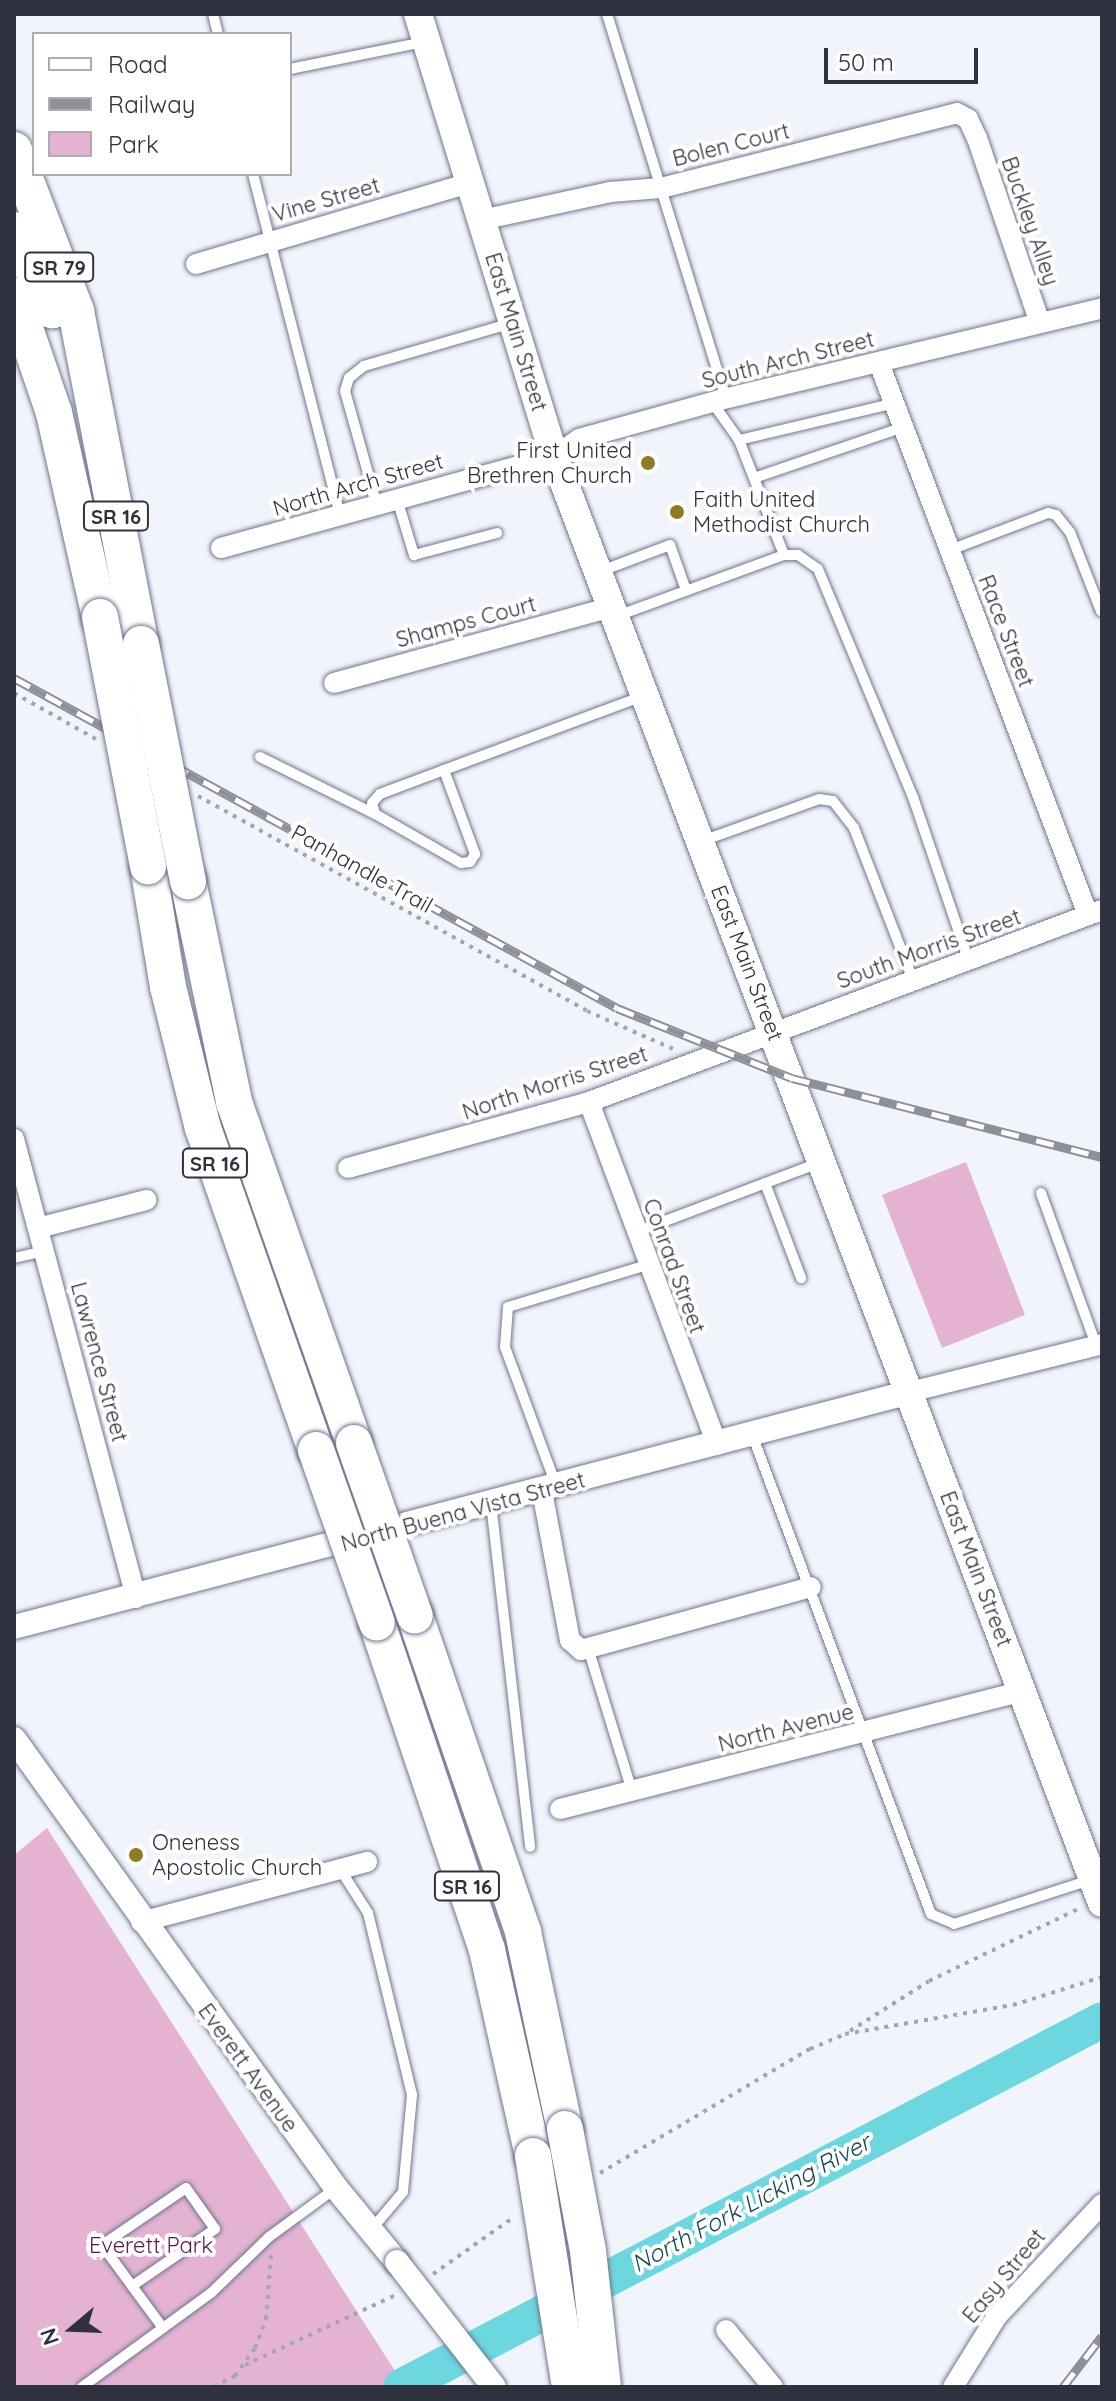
<!DOCTYPE html>
<style>
body{margin:0}
#map{position:relative;width:1116px;height:2401px;overflow:hidden;background:#f1f4fa;font-family:Quicksand,sans-serif}
div>[style]{position:absolute}
[style*='--x']{left:calc(var(--x)*1px);top:calc(var(--y)*1px);width:calc(var(--w)*1px);rotate:calc(var(--a)*1deg)}
.green>*{inset:0;background:#e5b3d2}
.river>*{height:36px;margin:-18px;padding:0 18px;transform-origin:18px;border-radius:18px;background:#6dd7df}
.path>*{height:4px;margin-top:-2px;transform-origin:0;background:repeating-linear-gradient(90deg,#a3a6af 0 4px,transparent 0 10px)}
.roads{filter:drop-shadow(0 0 2px #6d7691) drop-shadow(0 0 2px #6d7691)}
.service>*{height:10px;margin:-5px;padding:0 5px;transform-origin:5px;border-radius:5px;background:#fff}
.minor>*{height:20px;margin:-10px;padding:0 10px;transform-origin:10px;border-radius:10px;background:#fff}
.tertiary>*{height:24px;margin:-12px;padding:0 12px;transform-origin:12px;border-radius:12px;background:#fff}
.secondary>*{height:28px;margin:-14px;padding:0 14px;transform-origin:14px;border-radius:14px;background:#fff}
.motorway>*{height:36px;margin:-18px;padding:0 18px;transform-origin:18px;border-radius:18px;background:#fff}
.rail>*{height:9px;margin-top:-4.5px;transform-origin:0;background:repeating-linear-gradient(90deg,#fff 0 18px,#8d9099 0 36px);box-sizing:border-box;border-block:2px solid #8d9099}
.bridges{filter:drop-shadow(0 0 2px #6d7691) drop-shadow(0 0 2px #6d7691)}
.tertiary-bridge>*{height:24px;margin:-12px;padding:0 12px;transform-origin:12px;border-radius:12px;background:#fff}
.motorway-bridge>*{height:36px;margin:-18px;padding:0 18px;transform-origin:18px;border-radius:18px;background:#fff}
.dots>*{width:22px;height:22px;translate:-50% -50%;box-sizing:border-box;border:4px solid #fff;border-radius:50%}
span{translate:-50% -50%;white-space:nowrap;text-align:center;line-height:1.15;-webkit-text-stroke:8px #fff;paint-order:stroke}
.shield-label span{padding:2px 6px;background:#fff;border:2px solid;border-radius:6px;-webkit-text-stroke-width:0}
.shield-label{font-size:20px;color:#2f323e;font-weight:700}
.street-label{font-size:22px;color:#2f323e}
.poi-label{font-size:22px;color:#2f323e}
.right{translate:-100% -50%;text-align:right}
.left{translate:0 -50%;text-align:left}
.park-label{font-size:22px;color:#65154e}
.water-label{font-size:24px;color:#17474b;font-style:italic}
.frame{position:absolute;inset:0;border:16px solid #2f323e;pointer-events:none}
.legend{position:absolute;left:32px;top:32px;width:260px;height:144px;box-sizing:border-box;background:#fff;border:2px solid #acadb2;margin:0;padding:10px 14px;list-style:none;font-size:24px;color:#2f323e}
.legend li{display:flex;align-items:center;gap:16px;height:40px}
.legend b{width:40px;border:2px solid #acadb2}
.north{position:absolute;left:32px;top:2289px;width:80px;height:80px;-webkit-text-stroke:6px #fff;paint-order:stroke;rotate:251deg;font-size:22px;font-weight:700;line-height:32px;text-align:center;color:#2f323e}
.north::after{content:'';display:block;margin:auto;width:28px;height:36px;background:#2f323e;clip-path:polygon(50% 0,100% 100%,50% 72%,0 100%)}
.scale{position:absolute;left:824px;top:48px;width:154px;height:36px;box-sizing:border-box;border:4px solid #2f323e;border-top:0;padding-left:10px;font-size:24px;line-height:28px;white-space:nowrap;color:#2f323e;-webkit-text-stroke:6px #fff;paint-order:stroke}
</style>
<div id="map">
<div class="green">
<i style="clip-path:polygon(966px 1162px,1025px 1315px,942px 1348px,882px 1195px)"></i>
<i style="clip-path:polygon(47px 1828px,404px 2385px,14px 2387px,14px 1855px)"></i>
</div>
<div class="river">
<i style="--x:401;--y:2387;--w:791;--a:-27.63"></i>
</div>
<div class="path">
<i style="--x:14;--y:693;--w:94;--a:29.3"></i>
<i style="--x:198;--y:796;--w:444;--a:28.9"></i>
<i style="--x:587;--y:1011;--w:94;--a:23.8"></i>
<i style="--x:850;--y:2031;--w:93;--a:-32.3"></i>
<i style="--x:929;--y:1981;--w:165;--a:-25.8"></i>
<i style="--x:600;--y:2173;--w:244;--a:-30.6"></i>
<i style="--x:810;--y:2049;--w:38;--a:-23"></i>
<i style="--x:845;--y:2034;--w:170;--a:-9.8"></i>
<i style="--x:1013;--y:2005;--w:93;--a:-17.5"></i>
<i style="--x:433;--y:2274;--w:99;--a:-35.1"></i>
<i style="--x:245;--y:2365;--w:169;--a:-24.9"></i>
<i style="--x:214;--y:2387;--w:24;--a:-28"></i>
<i style="--x:235;--y:2376;--w:34;--a:-54"></i>
<i style="--x:255;--y:2348;--w:31;--a:-69"></i>
<i style="--x:266;--y:2319;--w:64;--a:-85.5"></i>
</div>
<div class="roads">
<div class="service">
<i style="--x:213;--y:14;--w:21;--a:76"></i>
<i style="--x:607;--y:14;--w:403;--a:72.8"></i>
<i style="--x:290;--y:69;--w:137;--a:-11.4"></i>
<i style="--x:253;--y:174;--w:352;--a:75.7"></i>
<i style="--x:712;--y:402;--w:47;--a:54.6"></i>
<i style="--x:739;--y:440;--w:123;--a:68.6"></i>
<i style="--x:739;--y:440;--w:160;--a:-13.3"></i>
<i style="--x:754;--y:478;--w:158;--a:-18.8"></i>
<i style="--x:397;--y:499;--w:59;--a:73.1"></i>
<i style="--x:414;--y:555;--w:86;--a:-14.8"></i>
<i style="--x:377;--y:505;--w:118;--a:-105.7"></i>
<i style="--x:345;--y:391;--w:14;--a:-73"></i>
<i style="--x:349;--y:378;--w:19;--a:-39"></i>
<i style="--x:364;--y:366;--w:154;--a:-16.2"></i>
<i style="--x:950;--y:550;--w:105;--a:-20.7"></i>
<i style="--x:1048;--y:513;--w:8;--a:14"></i>
<i style="--x:1056;--y:515;--w:22;--a:51"></i>
<i style="--x:1070;--y:532;--w:85;--a:68.6"></i>
<i style="--x:601;--y:571;--w:74;--a:-20.6"></i>
<i style="--x:670;--y:545;--w:48;--a:70.4"></i>
<i style="--x:617;--y:616;--w:178;--a:-20.1"></i>
<i style="--x:784;--y:555;--w:14;--a:0"></i>
<i style="--x:798;--y:555;--w:24;--a:35"></i>
<i style="--x:818;--y:569;--w:247;--a:67.4"></i>
<i style="--x:913;--y:797;--w:171;--a:71.2"></i>
<i style="--x:260;--y:757;--w:128;--a:26.4"></i>
<i style="--x:444;--y:770;--w:90;--a:69.7"></i>
<i style="--x:475;--y:854;--w:9;--a:122"></i>
<i style="--x:470;--y:862;--w:9;--a:174"></i>
<i style="--x:461;--y:863;--w:99;--a:-150.3"></i>
<i style="--x:375;--y:814;--w:11;--a:-105"></i>
<i style="--x:372;--y:803;--w:12;--a:-48"></i>
<i style="--x:380;--y:794;--w:68;--a:-20.6"></i>
<i style="--x:444;--y:770;--w:212;--a:-20.4"></i>
<i style="--x:702;--y:841;--w:124;--a:-19.7"></i>
<i style="--x:819;--y:799;--w:14;--a:8"></i>
<i style="--x:833;--y:801;--w:34;--a:52"></i>
<i style="--x:854;--y:828;--w:163;--a:68.8"></i>
<i style="--x:765;--y:1183;--w:102;--a:69.2"></i>
<i style="--x:1041;--y:1193;--w:162;--a:70.1"></i>
<i style="--x:636;--y:1232;--w:198;--a:-20.7"></i>
<i style="--x:14;--y:1258;--w:32;--a:-13"></i>
<i style="--x:753;--y:1437;--w:509;--a:69.54"></i>
<i style="--x:931;--y:1914;--w:25;--a:23"></i>
<i style="--x:954;--y:1924;--w:143;--a:-17.9"></i>
<i style="--x:556;--y:1485;--w:147;--a:-110.3"></i>
<i style="--x:505;--y:1347;--w:40;--a:-85.7"></i>
<i style="--x:508;--y:1307;--w:145;--a:-16.8"></i>
<i style="--x:491;--y:1503;--w:346;--a:83.5"></i>
<i style="--x:588;--y:1648;--w:150;--a:72.9"></i>
<i style="--x:340;--y:1869;--w:52;--a:57.5"></i>
<i style="--x:368;--y:1913;--w:187;--a:76.4"></i>
<i style="--x:412;--y:2095;--w:97;--a:95.3"></i>
<i style="--x:403;--y:2192;--w:51;--a:130.2"></i>
<i style="--x:132;--y:2286;--w:101;--a:-34.5"></i>
<i style="--x:215;--y:2229;--w:50;--a:-125.3"></i>
<i style="--x:186;--y:2188;--w:102;--a:145.8"></i>
<i style="--x:102;--y:2245;--w:51;--a:53.8"></i>
<i style="--x:132;--y:2286;--w:52;--a:53.6"></i>
<i style="--x:82;--y:2387;--w:160;--a:-36.1"></i>
<i style="--x:211;--y:2293;--w:81;--a:-44"></i>
<i style="--x:269;--y:2237;--w:83;--a:-36.2"></i>
</div>
<div class="minor">
<i style="--x:481;--y:220;--w:132;--a:-12.2"></i>
<i style="--x:610;--y:192;--w:51;--a:-4.5"></i>
<i style="--x:661;--y:188;--w:305;--a:-14.2"></i>
<i style="--x:957;--y:113;--w:13;--a:29"></i>
<i style="--x:968;--y:119;--w:21;--a:65"></i>
<i style="--x:977;--y:138;--w:192;--a:71.2"></i>
<i style="--x:196;--y:264;--w:286;--a:-16.5"></i>
<i style="--x:879;--y:363;--w:590;--a:69.26"></i>
<i style="--x:221;--y:548;--w:345;--a:-15.4"></i>
<i style="--x:554;--y:456;--w:30;--a:-34"></i>
<i style="--x:579;--y:439;--w:146;--a:-15.5"></i>
<i style="--x:720;--y:400;--w:393;--a:-13.5"></i>
<i style="--x:334;--y:683;--w:287;--a:-15.3"></i>
<i style="--x:589;--y:1102;--w:366;--a:69.5"></i>
<i style="--x:14;--y:1139;--w:475;--a:75.1"></i>
<i style="--x:348;--y:1168;--w:250;--a:-15.3"></i>
<i style="--x:589;--y:1102;--w:548;--a:-20.52"></i>
<i style="--x:38;--y:1228;--w:112;--a:-14.5"></i>
<i style="--x:910;--y:1392;--w:198;--a:-14"></i>
<i style="--x:542;--y:1491;--w:152;--a:79.4"></i>
<i style="--x:570;--y:1640;--w:15;--a:42"></i>
<i style="--x:581;--y:1650;--w:238;--a:-15.3"></i>
<i style="--x:560;--y:1809;--w:478;--a:-14.3"></i>
<i style="--x:141;--y:1922;--w:234;--a:-14.9"></i>
<i style="--x:726;--y:2330;--w:74;--a:50.5"></i>
<i style="--x:953;--y:2387;--w:84;--a:-58.2"></i>
<i style="--x:997;--y:2316;--w:154;--a:-46.8"></i>
</div>
<div class="tertiary">
<i style="--x:14;--y:1627;--w:926;--a:-14.7"></i>
<i style="--x:14;--y:1739;--w:553;--a:54.35"></i>
<i style="--x:336;--y:2188;--w:96;--a:50.5"></i>
</div>
<div class="secondary">
<i style="--x:418;--y:14;--w:462;--a:72.9"></i>
<i style="--x:554;--y:456;--w:1547;--a:69.26"></i>
</div>
<div class="motorway">
<i style="--x:14;--y:150;--w:173;--a:68.9"></i>
<i style="--x:76;--y:311;--w:339;--a:79"></i>
<i style="--x:14;--y:230;--w:89;--a:64.6"></i>
<i style="--x:14;--y:296;--w:124;--a:71.1"></i>
<i style="--x:54;--y:413;--w:209;--a:77.3"></i>
<i style="--x:148;--y:866;--w:123;--a:80.6"></i>
<i style="--x:168;--y:987;--w:145;--a:76.1"></i>
<i style="--x:203;--y:1128;--w:341;--a:70.7"></i>
<i style="--x:188;--y:881;--w:226;--a:78.2"></i>
<i style="--x:234;--y:1102;--w:361;--a:70.6"></i>
<i style="--x:415;--y:1616;--w:334;--a:71.1"></i>
<i style="--x:523;--y:1932;--w:201;--a:78"></i>
<i style="--x:377;--y:1623;--w:345;--a:71.4"></i>
<i style="--x:487;--y:1950;--w:211;--a:77.4"></i>
</div>
</div>
<div class="rail">
<i style="--x:14;--y:678;--w:687;--a:28.69"></i>
<i style="--x:617;--y:1008;--w:188;--a:21.8"></i>
<i style="--x:792;--y:1078;--w:320;--a:14.3"></i>
<i style="--x:1063;--y:2387;--w:64;--a:-52.6"></i>
</div>
<div class="bridges">
<div class="tertiary-bridge">
<i style="--x:397;--y:2262;--w:158;--a:52.2"></i>
</div>
<div class="motorway-bridge">
<i style="--x:100;--y:617;--w:254;--a:79.1"></i>
<i style="--x:141;--y:644;--w:242;--a:78.8"></i>
<i style="--x:354;--y:1443;--w:183;--a:70.6"></i>
<i style="--x:316;--y:1450;--w:183;--a:70.6"></i>
<i style="--x:565;--y:2129;--w:124;--a:79.3"></i>
<i style="--x:588;--y:2251;--w:137;--a:83.7"></i>
<i style="--x:533;--y:2156;--w:234;--a:80.9"></i>
</div>
</div>
<div class="dots">
<i style="left:648px;top:463px;background:#8e7c22"></i>
<i style="left:677px;top:512px;background:#8e7c22"></i>
<i style="left:136px;top:1855px;background:#8e7c22"></i>
</div>
<div class="shield-label">
<span style="left:59px;top:267px">SR 79</span>
<span style="left:116px;top:516px">SR 16</span>
<span style="left:215px;top:1163px">SR 16</span>
<span style="left:467px;top:1886px">SR 16</span>
</div>
<div class="street-label">
<span style="left:731px;top:145px;rotate:-14deg">Bolen Court</span>
<span style="left:326px;top:200px;rotate:-16deg">Vine Street</span>
<span style="left:1030px;top:221px;rotate:71deg">Buckley Alley</span>
<span style="left:516px;top:332px;rotate:73deg">East Main Street</span>
<span style="left:788px;top:360px;rotate:-14deg">South Arch Street</span>
<span style="left:358px;top:485px;rotate:-16deg">North Arch Street</span>
<span style="left:466px;top:622px;rotate:-15deg">Shamps Court</span>
<span style="left:1006px;top:631px;rotate:69deg">Race Street</span>
<span style="left:362px;top:869px;rotate:29deg">Panhandle Trail</span>
<span style="left:929px;top:949px;rotate:-20deg">South Morris Street</span>
<span style="left:747px;top:963px;rotate:69deg">East Main Street</span>
<span style="left:555px;top:1083px;rotate:-18deg">North Morris Street</span>
<span style="left:674px;top:1266px;rotate:70deg">Conrad Street</span>
<span style="left:99px;top:1362px;rotate:75deg">Lawrence Street</span>
<span style="left:463px;top:1512px;rotate:-15deg">North Buena Vista Street</span>
<span style="left:976px;top:1569px;rotate:69deg">East Main Street</span>
<span style="left:786px;top:1728px;rotate:-14deg">North Avenue</span>
<span style="left:248px;top:2068px;rotate:54deg">Everett Avenue</span>
<span style="left:1004px;top:2276px;rotate:-50deg">Easy Street</span>
</div>
<div class="poi-label">
<span class="right" style="left:632px;top:463px">First United<br>Brethren Church</span>
<span class="left" style="left:693px;top:512px">Faith United<br>Methodist Church</span>
<span class="left" style="left:152px;top:1855px">Oneness<br>Apostolic Church</span>
</div>
<div class="park-label">
<span style="left:151px;top:2246px">Everett Park</span>
</div>
<div class="water-label">
<span style="left:751px;top:2203px;rotate:-28deg">North Fork Licking River</span>
</div>
<div class="frame"></div>
<ul class="legend">
<li><b style="height:10px;background:#fff"></b>Road</li>
<li><b style="height:10px;background:#8d9099"></b>Railway</li>
<li><b style="height:22px;background:#e5b3d2"></b>Park</li>
</ul>
<div class="north">N</div>
<div class="scale">50 m</div>
</div>
